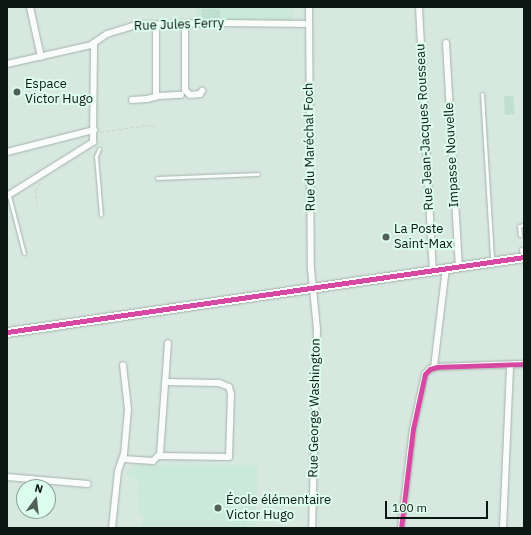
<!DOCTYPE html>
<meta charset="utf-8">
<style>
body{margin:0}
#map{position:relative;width:531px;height:535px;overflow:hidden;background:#d7e8e0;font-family:"IBM Plex Sans",sans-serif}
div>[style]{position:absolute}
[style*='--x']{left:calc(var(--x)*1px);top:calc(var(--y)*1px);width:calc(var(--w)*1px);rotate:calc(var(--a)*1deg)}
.built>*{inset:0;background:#cae9da}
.green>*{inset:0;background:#bfe0d1}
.path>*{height:1px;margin-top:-0.5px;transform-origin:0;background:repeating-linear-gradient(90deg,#ccd2cf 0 4px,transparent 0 6px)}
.roads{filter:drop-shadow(0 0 1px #a4b1ab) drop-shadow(0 0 1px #a4b1ab)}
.lane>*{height:3px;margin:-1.5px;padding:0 1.5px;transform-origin:1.5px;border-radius:1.5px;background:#f9fcfa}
.street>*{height:6px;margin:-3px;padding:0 3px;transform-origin:3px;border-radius:3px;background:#f9fcfa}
.secondary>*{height:9px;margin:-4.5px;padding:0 4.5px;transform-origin:4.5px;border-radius:4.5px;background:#f9fcfa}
.bus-1>*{height:5px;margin:-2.5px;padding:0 2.5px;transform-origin:2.5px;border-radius:2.5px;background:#d748a3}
.dots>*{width:11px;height:11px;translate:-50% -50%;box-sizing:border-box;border:2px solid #dcfded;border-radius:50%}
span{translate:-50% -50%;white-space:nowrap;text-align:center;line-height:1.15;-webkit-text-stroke:4px #dcfded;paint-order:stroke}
.street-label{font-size:13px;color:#0b1712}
.poi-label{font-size:13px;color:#0b1712}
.left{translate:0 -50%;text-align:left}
.frame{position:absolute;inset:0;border:8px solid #0b1712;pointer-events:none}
.north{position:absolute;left:16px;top:479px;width:40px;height:40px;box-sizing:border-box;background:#dcfded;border:1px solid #88a195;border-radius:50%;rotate:15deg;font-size:11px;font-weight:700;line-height:16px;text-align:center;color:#0b1712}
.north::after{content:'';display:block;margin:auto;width:14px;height:18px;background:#52605a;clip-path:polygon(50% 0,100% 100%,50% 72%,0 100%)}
.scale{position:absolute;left:385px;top:501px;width:103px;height:18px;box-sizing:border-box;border:2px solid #0b1712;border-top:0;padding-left:5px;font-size:12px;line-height:14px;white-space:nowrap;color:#0b1712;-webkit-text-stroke:3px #dcfded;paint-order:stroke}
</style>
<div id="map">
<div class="built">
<i style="clip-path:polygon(211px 7px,293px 9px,293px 22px,196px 21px,196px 8px)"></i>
<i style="clip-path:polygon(134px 465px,258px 465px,255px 528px,143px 528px,143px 514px,138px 513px,139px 495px,136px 495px,137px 492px,139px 492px,139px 486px,136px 477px,127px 476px,127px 472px,129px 469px,134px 469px)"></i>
</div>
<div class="green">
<i style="clip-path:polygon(202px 9px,220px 9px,220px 19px,201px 19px)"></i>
<i style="clip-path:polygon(504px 96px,513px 96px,515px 114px,505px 115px)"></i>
</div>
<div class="path">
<i style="--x:100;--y:132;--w:48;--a:-8.5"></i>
<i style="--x:147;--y:125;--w:9;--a:6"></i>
<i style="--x:37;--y:204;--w:14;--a:-98"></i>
<i style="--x:35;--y:190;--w:11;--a:-49"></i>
</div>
<div class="roads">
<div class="lane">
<i style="--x:482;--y:94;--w:165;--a:86.5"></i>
<i style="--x:99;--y:149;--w:8;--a:113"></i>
<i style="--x:96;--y:156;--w:59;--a:85.2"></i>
<i style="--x:157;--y:178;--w:101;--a:-2.3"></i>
<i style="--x:9;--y:196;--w:59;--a:75.3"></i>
<i style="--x:520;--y:235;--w:9;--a:-96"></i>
<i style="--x:519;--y:226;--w:5;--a:-11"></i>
<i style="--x:521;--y:249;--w:7;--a:82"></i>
</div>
<div class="street">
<i style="--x:30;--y:7;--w:51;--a:77.6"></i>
<i style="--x:309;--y:7;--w:262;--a:89.6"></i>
<i style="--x:311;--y:269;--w:60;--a:84.3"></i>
<i style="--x:317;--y:329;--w:199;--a:91.4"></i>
<i style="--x:419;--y:7;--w:263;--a:87"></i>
<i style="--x:185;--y:24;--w:66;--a:90"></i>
<i style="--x:185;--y:90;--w:7;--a:45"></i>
<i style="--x:190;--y:95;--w:10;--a:-6"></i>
<i style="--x:200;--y:94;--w:4;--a:-56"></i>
<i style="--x:156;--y:25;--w:71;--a:90"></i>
<i style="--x:446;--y:43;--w:223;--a:86.7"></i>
<i style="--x:7;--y:64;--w:86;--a:-12.7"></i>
<i style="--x:91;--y:45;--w:19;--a:-35"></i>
<i style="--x:107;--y:34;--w:30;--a:-17"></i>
<i style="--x:136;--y:25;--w:86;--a:-1.3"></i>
<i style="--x:222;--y:23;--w:87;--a:0.7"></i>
<i style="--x:132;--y:100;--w:15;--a:-4"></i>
<i style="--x:147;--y:99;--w:12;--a:-14"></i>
<i style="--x:159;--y:96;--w:22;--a:-3"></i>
<i style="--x:7;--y:152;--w:90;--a:-14.2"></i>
<i style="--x:7;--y:196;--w:102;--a:-32.1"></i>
<i style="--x:93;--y:142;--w:99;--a:-89.4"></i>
<i style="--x:434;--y:367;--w:100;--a:-83.1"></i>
<i style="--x:159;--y:456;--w:70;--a:0.8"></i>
<i style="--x:229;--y:457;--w:63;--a:-88.2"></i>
<i style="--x:231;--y:394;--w:7;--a:-106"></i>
<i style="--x:229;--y:387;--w:11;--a:-158"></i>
<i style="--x:219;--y:383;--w:54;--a:-178.9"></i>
<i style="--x:123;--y:459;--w:30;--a:4"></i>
<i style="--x:153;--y:461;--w:10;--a:-45"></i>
<i style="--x:160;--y:454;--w:111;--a:-85.9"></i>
<i style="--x:7;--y:477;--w:81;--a:4.9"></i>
<i style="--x:112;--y:528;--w:57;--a:-84"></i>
<i style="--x:118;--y:471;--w:18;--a:-71"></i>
<i style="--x:124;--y:454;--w:45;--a:-84.9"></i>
<i style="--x:128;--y:409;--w:44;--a:-96.5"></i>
<i style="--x:401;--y:528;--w:100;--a:-83.1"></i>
<i style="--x:413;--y:429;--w:56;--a:-77.7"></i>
<i style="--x:425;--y:374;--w:7;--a:-45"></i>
<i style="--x:430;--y:369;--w:7;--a:-16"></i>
<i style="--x:437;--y:367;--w:87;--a:-2"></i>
<i style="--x:503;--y:528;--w:163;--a:-87.5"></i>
</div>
<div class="secondary">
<i style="--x:7;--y:332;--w:522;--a:-8.25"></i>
</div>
</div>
<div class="bus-1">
<i style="--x:7;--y:332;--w:522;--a:-8.25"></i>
<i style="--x:401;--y:528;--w:100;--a:-83.1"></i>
<i style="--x:413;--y:429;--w:56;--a:-77.7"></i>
<i style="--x:425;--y:374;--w:7;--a:-45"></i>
<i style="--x:430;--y:369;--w:7;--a:-16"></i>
<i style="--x:437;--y:367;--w:87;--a:-2"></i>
</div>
<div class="dots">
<i style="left:17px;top:92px;background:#52605a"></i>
<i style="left:386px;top:237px;background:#52605a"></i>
<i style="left:218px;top:508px;background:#52605a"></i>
</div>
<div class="street-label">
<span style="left:179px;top:25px;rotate:-2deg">Rue Jules Ferry</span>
<span style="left:425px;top:127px;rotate:-93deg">Rue Jean-Jacques Rousseau</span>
<span style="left:310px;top:147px;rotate:-91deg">Rue du Maréchal Foch</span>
<span style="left:452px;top:155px;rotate:-93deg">Impasse Nouvelle</span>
<span style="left:315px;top:408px;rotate:-89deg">Rue George Washington</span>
</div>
<div class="poi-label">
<span class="left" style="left:25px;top:92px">Espace<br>Victor Hugo</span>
<span class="left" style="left:394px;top:237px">La Poste<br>Saint-Max</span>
<span class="left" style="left:226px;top:508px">École élémentaire<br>Victor Hugo</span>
</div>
<div class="frame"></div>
<div class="north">N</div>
<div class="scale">100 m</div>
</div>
